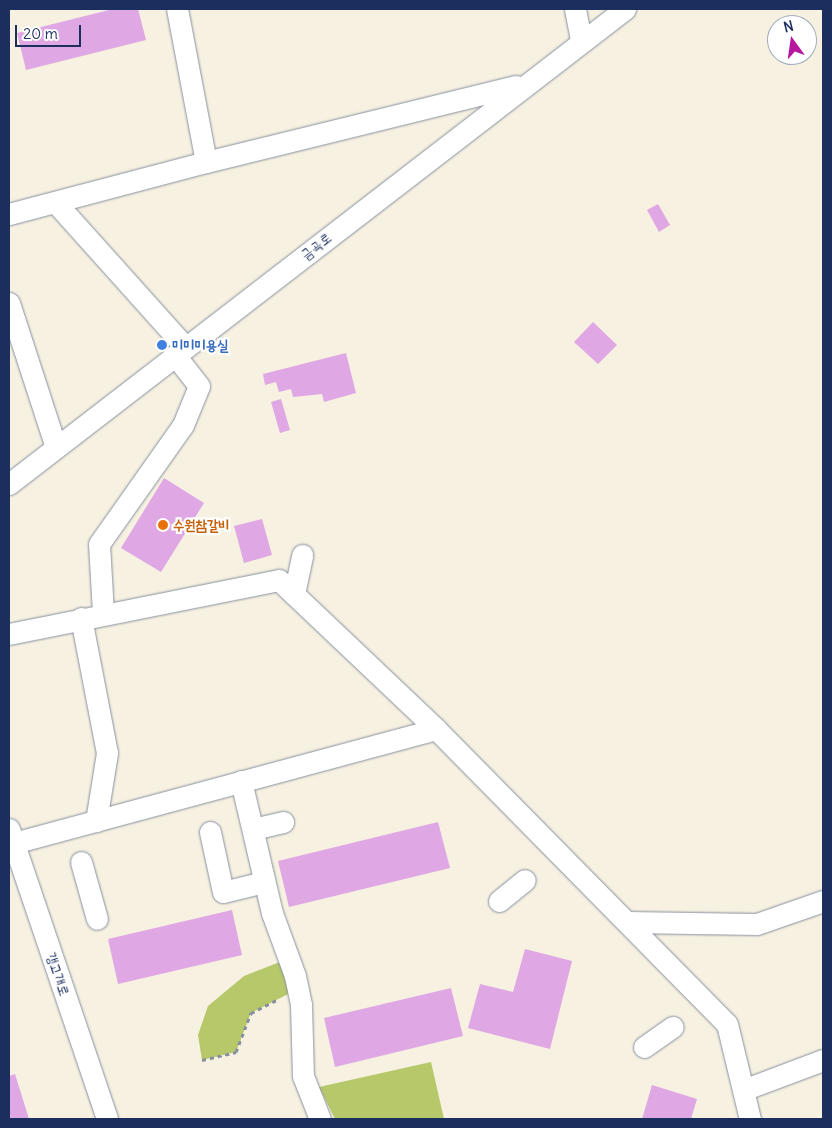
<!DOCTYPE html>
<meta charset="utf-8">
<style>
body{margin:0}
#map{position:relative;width:832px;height:1128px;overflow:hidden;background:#f6f1e1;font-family:Delius,"Poor Story",sans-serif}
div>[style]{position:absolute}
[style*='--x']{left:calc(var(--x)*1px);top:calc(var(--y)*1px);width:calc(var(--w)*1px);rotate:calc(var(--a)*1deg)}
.green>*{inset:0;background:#b7c86b}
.building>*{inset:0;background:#dfa7e4}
.path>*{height:3px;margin-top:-1.5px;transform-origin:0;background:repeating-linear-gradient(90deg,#8890a0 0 4px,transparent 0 8px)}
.roads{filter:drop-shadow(0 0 1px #8890a0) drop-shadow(0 0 1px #8890a0)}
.minor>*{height:21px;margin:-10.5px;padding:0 10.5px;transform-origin:10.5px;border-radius:10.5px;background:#fff}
.dots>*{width:14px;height:14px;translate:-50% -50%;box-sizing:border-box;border:2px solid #fff;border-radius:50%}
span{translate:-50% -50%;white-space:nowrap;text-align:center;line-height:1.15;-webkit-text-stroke:4.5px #fff;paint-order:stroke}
.street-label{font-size:14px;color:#1b2f5e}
.shop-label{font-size:14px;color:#366cbe;font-weight:700}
.left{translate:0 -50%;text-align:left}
.food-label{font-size:14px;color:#c56008;font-weight:700}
.frame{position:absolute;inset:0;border:10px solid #1b2f5e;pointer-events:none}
.north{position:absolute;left:767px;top:15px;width:50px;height:50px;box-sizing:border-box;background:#fff;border:1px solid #a4acbf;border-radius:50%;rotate:346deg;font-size:14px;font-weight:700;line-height:20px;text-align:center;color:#1b2f5e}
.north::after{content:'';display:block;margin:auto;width:18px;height:22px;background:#b5179e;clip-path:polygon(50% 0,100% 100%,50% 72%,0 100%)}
.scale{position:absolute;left:15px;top:25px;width:66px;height:22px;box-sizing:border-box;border:2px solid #1b2f5e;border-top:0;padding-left:6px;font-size:15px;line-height:18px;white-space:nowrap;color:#1b2f5e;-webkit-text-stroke:4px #fff;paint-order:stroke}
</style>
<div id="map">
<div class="green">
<i style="clip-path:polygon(280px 962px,290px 993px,251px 1013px,236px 1052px,202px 1060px,198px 1035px,208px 1006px,244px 976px)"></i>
<i style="clip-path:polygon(431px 1062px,444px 1119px,335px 1119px,319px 1087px)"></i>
</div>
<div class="building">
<i style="clip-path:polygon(113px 9px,138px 9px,146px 40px,26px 70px,17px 33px)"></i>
<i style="clip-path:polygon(658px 204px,670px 225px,659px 232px,647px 210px)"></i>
<i style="clip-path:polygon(593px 322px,617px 345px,598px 364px,574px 342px)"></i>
<i style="clip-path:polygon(346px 353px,356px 393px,324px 402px,322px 394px,293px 397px,291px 389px,279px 392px,276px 382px,265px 385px,263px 374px)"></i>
<i style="clip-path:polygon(281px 399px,290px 430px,280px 433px,271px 402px)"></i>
<i style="clip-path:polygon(164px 478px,204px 503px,161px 572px,121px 548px)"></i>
<i style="clip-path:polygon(262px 519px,272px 555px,244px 563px,234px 526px)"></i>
<i style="clip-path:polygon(438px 822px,450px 868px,289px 907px,278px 861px)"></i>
<i style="clip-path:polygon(232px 910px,242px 955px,118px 984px,108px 939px)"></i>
<i style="clip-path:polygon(525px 949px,572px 961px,550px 1049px,468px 1028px,480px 984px,513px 992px)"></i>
<i style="clip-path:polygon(451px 988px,463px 1036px,335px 1067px,324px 1018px)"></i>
<i style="clip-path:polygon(15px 1074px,29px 1119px,9px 1119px,9px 1076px)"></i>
<i style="clip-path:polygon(652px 1085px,697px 1099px,691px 1119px,642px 1119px)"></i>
</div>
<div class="path">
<i style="--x:202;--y:1060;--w:35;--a:-13"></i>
<i style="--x:236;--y:1052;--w:42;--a:-69"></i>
<i style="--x:251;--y:1013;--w:30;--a:-27"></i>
</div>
<div class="roads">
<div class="minor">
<i style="--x:575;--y:9;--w:32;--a:79"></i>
<i style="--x:206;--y:162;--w:319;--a:-13.8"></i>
<i style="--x:56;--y:203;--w:193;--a:48.1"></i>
<i style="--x:9;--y:214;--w:204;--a:-14.8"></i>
<i style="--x:206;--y:162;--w:156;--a:-100.7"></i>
<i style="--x:9;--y:303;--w:152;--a:72"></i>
<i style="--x:9;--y:484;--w:778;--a:-37.64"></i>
<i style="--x:294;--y:594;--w:40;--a:-78"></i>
<i style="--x:103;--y:613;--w:69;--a:-93.3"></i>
<i style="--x:99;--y:544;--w:146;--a:-54.8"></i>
<i style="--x:183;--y:425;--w:42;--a:-67.7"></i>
<i style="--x:199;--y:386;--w:39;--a:-128"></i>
<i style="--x:81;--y:618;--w:137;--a:79.1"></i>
<i style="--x:107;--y:753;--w:69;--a:99.2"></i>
<i style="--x:9;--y:634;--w:275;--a:-11.3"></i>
<i style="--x:279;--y:580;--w:216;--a:43.5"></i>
<i style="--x:436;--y:729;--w:414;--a:45.4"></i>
<i style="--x:727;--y:1024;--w:98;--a:76.4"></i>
<i style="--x:241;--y:781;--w:136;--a:76.8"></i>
<i style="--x:272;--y:913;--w:67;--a:69.9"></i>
<i style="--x:295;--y:976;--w:30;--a:78"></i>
<i style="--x:301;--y:1005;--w:71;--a:88.4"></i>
<i style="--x:303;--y:1076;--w:46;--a:68.4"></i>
<i style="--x:9;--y:829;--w:306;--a:71.3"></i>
<i style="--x:253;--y:829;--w:31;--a:-13"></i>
<i style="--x:210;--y:832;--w:61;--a:77.8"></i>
<i style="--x:223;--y:892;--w:42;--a:-13.7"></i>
<i style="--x:14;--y:843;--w:437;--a:-15.1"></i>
<i style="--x:81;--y:862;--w:59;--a:74.3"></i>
<i style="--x:499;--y:901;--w:33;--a:-39"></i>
<i style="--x:627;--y:922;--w:130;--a:0.9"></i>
<i style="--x:757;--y:924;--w:70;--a:-19.2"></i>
<i style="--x:644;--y:1047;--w:35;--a:-35"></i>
<i style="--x:743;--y:1090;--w:85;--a:-20.6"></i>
</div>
</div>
<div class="dots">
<i style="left:162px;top:345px;background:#3f7fe0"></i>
<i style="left:163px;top:525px;background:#e8710a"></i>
</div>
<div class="street-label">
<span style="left:316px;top:246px;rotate:-38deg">금곡로</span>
<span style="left:58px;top:974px;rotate:71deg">갱고개로</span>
</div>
<div class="shop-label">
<span class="left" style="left:172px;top:345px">미미미용실</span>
</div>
<div class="food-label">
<span class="left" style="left:173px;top:525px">수원참갈비</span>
</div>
<div class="frame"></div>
<div class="north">N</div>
<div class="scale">20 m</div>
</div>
